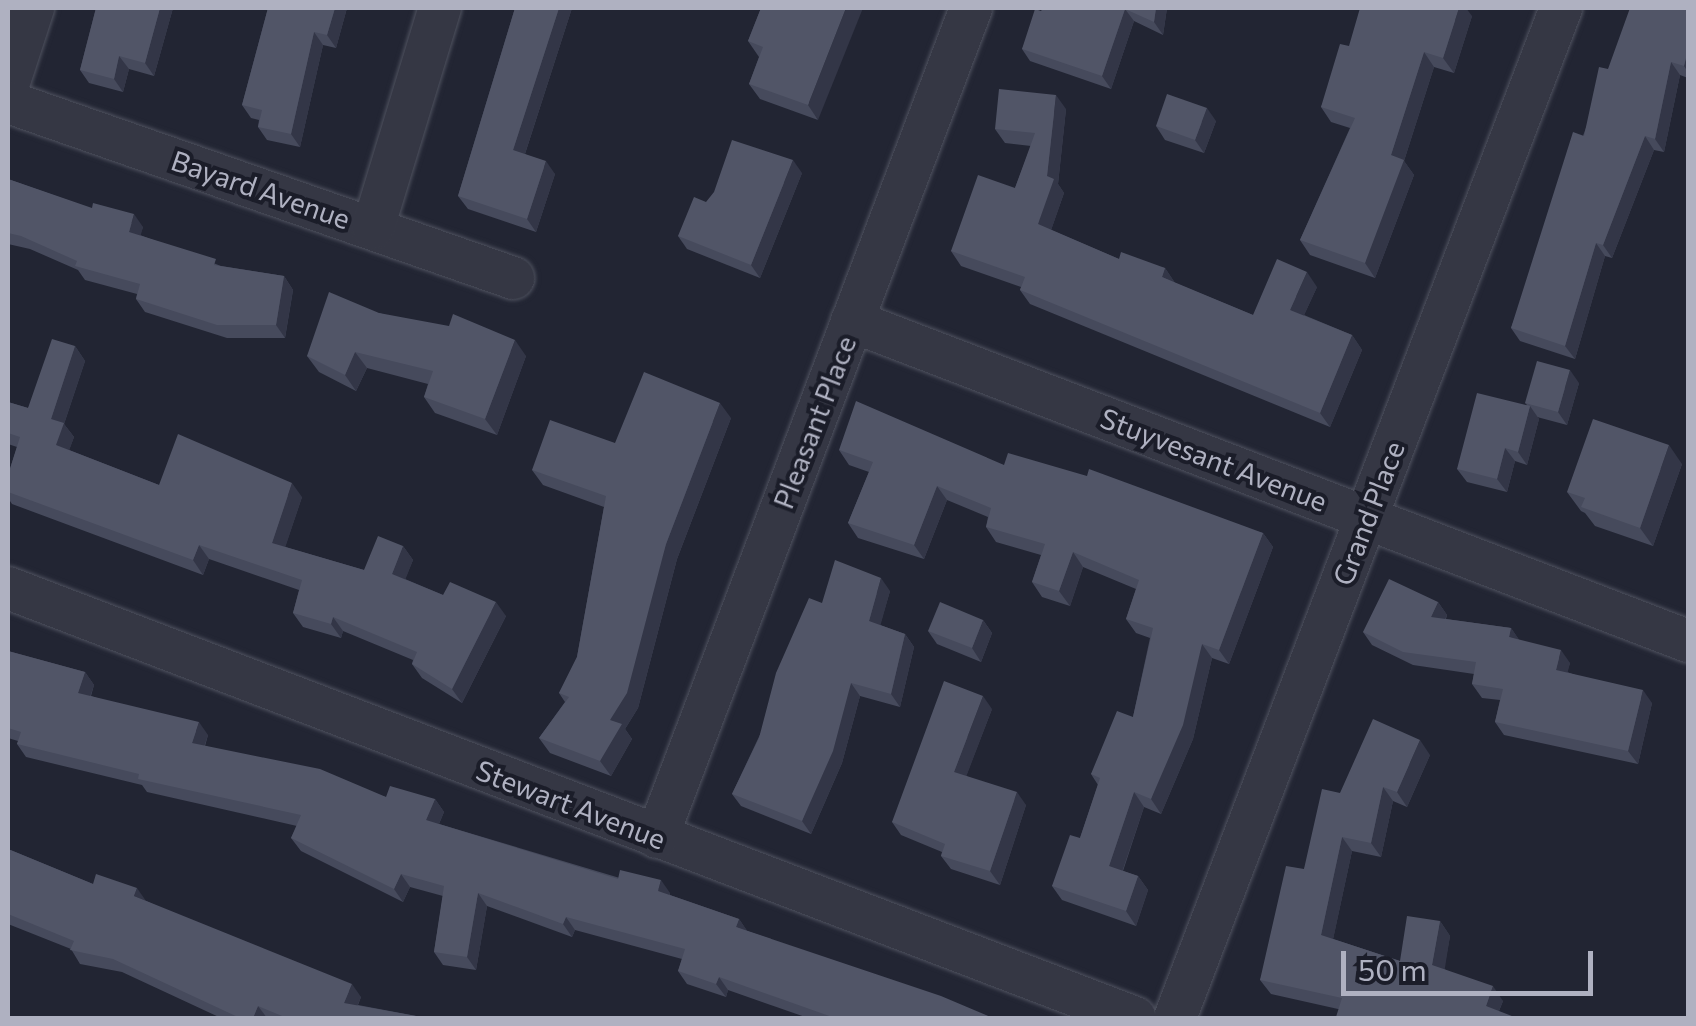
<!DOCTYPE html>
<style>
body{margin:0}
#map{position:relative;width:1696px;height:1026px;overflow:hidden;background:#222533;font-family:Commissioner,sans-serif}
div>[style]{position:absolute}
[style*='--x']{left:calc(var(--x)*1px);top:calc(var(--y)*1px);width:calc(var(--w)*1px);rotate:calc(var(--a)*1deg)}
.roads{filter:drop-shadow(0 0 2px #4f525f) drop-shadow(0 0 2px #4f525f)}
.minor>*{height:42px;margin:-21px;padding:0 21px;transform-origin:21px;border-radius:21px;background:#353744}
.wall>*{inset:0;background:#464a5c}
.shaded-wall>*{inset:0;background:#333647}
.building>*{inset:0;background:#515567}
span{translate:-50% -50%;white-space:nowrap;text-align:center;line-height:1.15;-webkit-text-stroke:8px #1b1d29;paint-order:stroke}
.street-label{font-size:28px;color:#afb1c1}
.frame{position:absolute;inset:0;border:10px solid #afb1c1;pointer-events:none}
.scale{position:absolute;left:1341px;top:951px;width:252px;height:45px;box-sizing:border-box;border:5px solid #afb1c1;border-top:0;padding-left:12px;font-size:30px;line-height:35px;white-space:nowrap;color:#afb1c1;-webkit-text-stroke:8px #1b1d29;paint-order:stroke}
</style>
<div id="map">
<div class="roads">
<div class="minor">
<i style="--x:8;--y:85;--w:81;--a:-72"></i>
<i style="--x:8;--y:102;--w:535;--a:19.21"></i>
<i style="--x:373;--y:228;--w:230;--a:-73.1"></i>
<i style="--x:852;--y:321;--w:895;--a:20.95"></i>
<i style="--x:8;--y:588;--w:1206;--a:20.88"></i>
<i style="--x:657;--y:837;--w:886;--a:-69.25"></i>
<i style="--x:1175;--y:1018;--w:1081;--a:-69.08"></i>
</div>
</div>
<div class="wall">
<i style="clip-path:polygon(96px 8px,173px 8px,154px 76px,129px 69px,123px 92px,89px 83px,80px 70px)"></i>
<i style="clip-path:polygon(268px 8px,347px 8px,336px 48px,323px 45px,300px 147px,267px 140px,258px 127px,259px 120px,251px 118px,242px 105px)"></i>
<i style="clip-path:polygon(515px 8px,572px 8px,525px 154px,555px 174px,536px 232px,468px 209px,458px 196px)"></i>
<i style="clip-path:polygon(761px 8px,818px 120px,760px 99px,749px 84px,759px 57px,748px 41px)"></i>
<i style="clip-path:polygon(1167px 8px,1163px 35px,1134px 21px,1111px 89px,1030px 61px,1022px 49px,1041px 11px)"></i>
<i style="clip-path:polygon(1688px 8px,1688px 78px,1680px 75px,1664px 152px,1654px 150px,1612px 258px,1605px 256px,1575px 359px,1520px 341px,1511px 328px,1608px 69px)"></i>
<i style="clip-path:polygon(1472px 16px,1454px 73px,1434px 67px,1404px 161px,1414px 175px,1375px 278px,1310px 255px,1300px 240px,1350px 128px,1331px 122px,1321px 107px,1349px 46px)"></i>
<i style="clip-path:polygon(1066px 109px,1058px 184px,1064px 193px,1051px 230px,1119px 259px,1165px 268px,1175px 283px,1253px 315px,1317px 287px,1304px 315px,1352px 335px,1362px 350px,1330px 427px,1030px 304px,1020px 290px,1021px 287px,961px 266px,951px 251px,1015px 188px,1031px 146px,1005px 143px,995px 129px)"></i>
<i style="clip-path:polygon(1216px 121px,1204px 153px,1165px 140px,1156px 126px)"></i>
<i style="clip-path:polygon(802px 173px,760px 278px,687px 249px,678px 236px)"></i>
<i style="clip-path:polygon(8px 179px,143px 227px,140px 235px,221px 266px,284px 276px,293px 290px,285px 338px,227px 338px,145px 312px,136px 299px,137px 294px,85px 280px,78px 270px,30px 249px,8px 244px)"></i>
<i style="clip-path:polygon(379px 313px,526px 356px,497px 435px,435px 413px,424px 397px,428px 384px,367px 368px,356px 391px,319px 372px,307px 356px)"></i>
<i style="clip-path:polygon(75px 346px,85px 361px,64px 424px,74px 437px,69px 450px,159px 485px,302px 497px,285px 547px,364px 570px,403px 546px,413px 560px,405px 579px,443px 595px,506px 616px,462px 703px,422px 678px,412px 664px,413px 660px,343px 631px,341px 638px,303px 627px,293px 613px,299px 590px,209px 559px,203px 575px,12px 504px,8px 498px,8px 475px,17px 447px,8px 444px,8px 402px,28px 408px)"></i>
<i style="clip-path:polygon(1579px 383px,1567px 425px,1537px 417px,1539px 419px,1527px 465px,1515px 461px,1507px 492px,1467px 482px,1457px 469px,1527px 405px,1525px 403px)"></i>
<i style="clip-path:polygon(731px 418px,677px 559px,638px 708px,625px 729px,632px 739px,611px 776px,550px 753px,539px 738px,565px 702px,559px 693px,577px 657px,604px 507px,543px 485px,532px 470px,615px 443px)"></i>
<i style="clip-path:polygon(839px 450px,1004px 465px,1263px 533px,1273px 547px,1229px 664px,1212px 658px,1193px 739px,1161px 814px,1144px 807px,1123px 871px,1138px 876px,1148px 890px,1136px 926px,1062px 900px,1052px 886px,1080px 838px,1098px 785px,1091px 774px,1133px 717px,1150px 638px,1136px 633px,1126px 619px,1136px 589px,1083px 567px,1070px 606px,1042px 597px,1032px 582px,1041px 555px,996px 542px,986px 527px,988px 517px,947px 500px,924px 559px,858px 538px,848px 523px,869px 472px,849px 465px)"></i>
<i style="clip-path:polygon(1682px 464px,1653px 546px,1595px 526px,1585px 513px,1581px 511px,1567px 492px)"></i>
<i style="clip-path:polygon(890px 591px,880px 625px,905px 634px,914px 647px,900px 707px,860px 696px,842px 763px,811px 834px,741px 806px,732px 794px,822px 603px)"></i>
<i style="clip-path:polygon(1438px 602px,1447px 615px,1446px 619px,1511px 628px,1519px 640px,1570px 663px,1567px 672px,1652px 703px,1638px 764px,1504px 735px,1495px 722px,1500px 700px,1482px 698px,1472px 684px,1474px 674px,1413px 665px,1372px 645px,1363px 632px)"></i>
<i style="clip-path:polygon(983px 620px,992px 633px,981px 662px,937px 644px,928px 631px)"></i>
<i style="clip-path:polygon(8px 651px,85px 672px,94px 685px,91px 696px,208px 735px,205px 746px,386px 797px,435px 799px,444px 812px,439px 824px,670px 893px,670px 895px,739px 919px,747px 931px,993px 1018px,808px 1018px,728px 990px,726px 997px,687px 984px,678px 971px,682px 959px,575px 930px,572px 937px,487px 906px,476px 970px,443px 965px,434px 952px,443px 896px,410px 887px,403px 902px,301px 851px,291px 838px,297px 826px,147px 792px,142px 785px,26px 757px,17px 744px,18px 741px,8px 738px)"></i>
<i style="clip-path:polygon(992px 709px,966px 776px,1026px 805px,1000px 885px,951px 869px,941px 856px,942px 852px,901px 835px,892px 822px)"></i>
<i style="clip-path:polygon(1430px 755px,1407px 807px,1393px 801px,1381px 857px,1352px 851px,1333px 939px,1400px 961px,1440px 921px,1450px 936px,1444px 969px,1503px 1001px,1499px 1011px,1338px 1009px,1271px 994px,1260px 980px,1304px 869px,1340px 793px)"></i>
<i style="clip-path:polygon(8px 849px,93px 884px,146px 901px,361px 997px,358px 1005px,427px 1018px,221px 1018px,122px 972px,80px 964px,71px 949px,8px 924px)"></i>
</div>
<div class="shaded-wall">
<i style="clip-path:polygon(160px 8px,173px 8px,154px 76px,145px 63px)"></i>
<i style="clip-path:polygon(335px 8px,347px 8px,336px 48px,327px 35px)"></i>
<i style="clip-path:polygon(559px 8px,572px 8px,522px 163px,513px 150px)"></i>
<i style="clip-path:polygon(846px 8px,863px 8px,818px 120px,808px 105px)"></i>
<i style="clip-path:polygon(1156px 8px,1167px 8px,1163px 35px,1154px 22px)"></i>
<i style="clip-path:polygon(1459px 8px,1466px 8px,1472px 16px,1454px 73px,1443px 58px)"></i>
<i style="clip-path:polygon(1125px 9px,1134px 21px,1111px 89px,1102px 76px)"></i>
<i style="clip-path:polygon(314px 32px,323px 45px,300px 147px,291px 134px)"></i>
<i style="clip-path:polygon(1688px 50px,1688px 72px,1684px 66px)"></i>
<i style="clip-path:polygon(1424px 52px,1434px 67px,1404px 161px,1414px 175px,1375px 278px,1365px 263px,1391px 155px)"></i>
<i style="clip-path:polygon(119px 56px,129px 69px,123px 92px,114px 79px)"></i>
<i style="clip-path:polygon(1671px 62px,1680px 75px,1664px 152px,1655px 139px)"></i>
<i style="clip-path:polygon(1056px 95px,1066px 109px,1058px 184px,1064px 193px,1048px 239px,1038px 224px,1047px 176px)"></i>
<i style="clip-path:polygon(1207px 108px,1216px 121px,1204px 153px,1195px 140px)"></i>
<i style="clip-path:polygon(1645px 136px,1654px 150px,1612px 258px,1603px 245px)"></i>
<i style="clip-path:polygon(793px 160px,802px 173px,760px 278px,751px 265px)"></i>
<i style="clip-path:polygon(546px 161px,555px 174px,536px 232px,527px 219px)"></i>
<i style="clip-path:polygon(134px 214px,143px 227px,138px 245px,129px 232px)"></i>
<i style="clip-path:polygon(1596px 243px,1605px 256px,1575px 359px,1565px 346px)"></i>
<i style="clip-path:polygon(1165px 268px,1175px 283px,1162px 277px)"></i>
<i style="clip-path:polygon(1307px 272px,1317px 287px,1300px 324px,1290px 310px)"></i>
<i style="clip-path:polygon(284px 276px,293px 290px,285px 338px,276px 325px)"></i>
<i style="clip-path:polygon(1352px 335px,1362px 350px,1330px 427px,1320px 413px)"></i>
<i style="clip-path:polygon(515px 340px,526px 356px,497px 435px,485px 419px)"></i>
<i style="clip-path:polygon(75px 346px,85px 361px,64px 424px,74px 437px,66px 459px,56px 445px,51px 419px)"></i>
<i style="clip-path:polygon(355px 352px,367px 368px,356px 391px,345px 375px)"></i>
<i style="clip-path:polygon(1570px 370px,1579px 383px,1567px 425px,1558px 412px)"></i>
<i style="clip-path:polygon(720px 403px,731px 418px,677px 559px,638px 708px,625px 729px,632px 739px,611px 776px,600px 761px,610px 720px,666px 544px)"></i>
<i style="clip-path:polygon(1530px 406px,1539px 419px,1527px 465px,1518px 452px)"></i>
<i style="clip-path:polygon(1669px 445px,1682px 464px,1653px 546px,1640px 528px)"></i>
<i style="clip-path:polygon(1505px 448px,1515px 461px,1507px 492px,1497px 479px)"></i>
<i style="clip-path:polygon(292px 483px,302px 497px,282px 557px,272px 543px)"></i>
<i style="clip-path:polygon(937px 486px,947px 500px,924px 559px,914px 545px)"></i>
<i style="clip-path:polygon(1263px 533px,1273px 547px,1229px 664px,1219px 650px)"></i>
<i style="clip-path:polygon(199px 545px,209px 559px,203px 575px,193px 560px)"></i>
<i style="clip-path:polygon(403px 546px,413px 560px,402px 588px,392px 574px)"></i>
<i style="clip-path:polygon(1073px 552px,1083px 567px,1070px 606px,1059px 591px)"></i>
<i style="clip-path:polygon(881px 578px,890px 591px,878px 634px,869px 621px)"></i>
<i style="clip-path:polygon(496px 602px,506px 616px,462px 703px,452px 689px)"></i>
<i style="clip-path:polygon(1438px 602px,1447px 615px,1440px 630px,1431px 617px)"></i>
<i style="clip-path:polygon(333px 617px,343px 631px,341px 638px,331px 624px)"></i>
<i style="clip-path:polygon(983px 620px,992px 633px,981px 662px,972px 648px)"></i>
<i style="clip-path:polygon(1511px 628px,1520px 641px,1509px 637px)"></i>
<i style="clip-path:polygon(905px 634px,914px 647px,900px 707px,891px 694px)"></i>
<i style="clip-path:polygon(1202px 644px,1212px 658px,1193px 739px,1161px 814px,1151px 799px)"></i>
<i style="clip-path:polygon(1561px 650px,1570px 663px,1565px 683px,1556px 670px)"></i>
<i style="clip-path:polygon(85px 672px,94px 685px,87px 706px,78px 693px)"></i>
<i style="clip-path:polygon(851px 683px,860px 696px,842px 763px,811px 834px,802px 821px)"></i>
<i style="clip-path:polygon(1643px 690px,1652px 703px,1638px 764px,1628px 751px)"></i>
<i style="clip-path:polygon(983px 696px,992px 709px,963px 785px,954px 772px)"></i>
<i style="clip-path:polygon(199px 722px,208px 735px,201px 756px,192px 743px)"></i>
<i style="clip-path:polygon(1420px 740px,1430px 755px,1407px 807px,1397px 792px)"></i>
<i style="clip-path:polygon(1383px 787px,1393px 801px,1381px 857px,1371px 843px)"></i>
<i style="clip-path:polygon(1017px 792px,1026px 805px,1000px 885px,990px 871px)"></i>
<i style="clip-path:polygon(1134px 792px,1144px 807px,1119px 881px,1109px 866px)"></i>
<i style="clip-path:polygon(435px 799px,444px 812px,435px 833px,426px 820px)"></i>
<i style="clip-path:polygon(1342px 837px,1352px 851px,1331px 949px,1321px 935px)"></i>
<i style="clip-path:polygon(401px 874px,410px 887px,403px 902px,394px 889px)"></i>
<i style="clip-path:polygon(1138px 876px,1148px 890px,1136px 926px,1126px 911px)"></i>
<i style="clip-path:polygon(661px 880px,670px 893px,667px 904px,658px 891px)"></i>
<i style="clip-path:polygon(137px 888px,146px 901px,134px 896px)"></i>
<i style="clip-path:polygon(478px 893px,487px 906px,476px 970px,467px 957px)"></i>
<i style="clip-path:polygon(566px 917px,575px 930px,572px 937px,563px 924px)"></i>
<i style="clip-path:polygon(739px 919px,748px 932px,736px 927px)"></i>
<i style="clip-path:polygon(1440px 921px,1450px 936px,1443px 980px,1432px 965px)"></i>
<i style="clip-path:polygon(719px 977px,728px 990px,726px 997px,716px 984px)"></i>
<i style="clip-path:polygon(352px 984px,361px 997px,353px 1016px,344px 1003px)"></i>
<i style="clip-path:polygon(1493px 986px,1503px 1001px,1496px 1018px,1486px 1006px)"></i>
<i style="clip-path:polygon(258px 1006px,267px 1018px,253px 1018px)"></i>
</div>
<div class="building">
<i style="clip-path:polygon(96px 8px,160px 8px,145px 63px,119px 56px,114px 79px,80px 70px)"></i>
<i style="clip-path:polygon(268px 8px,335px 8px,327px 35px,314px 32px,291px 134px,258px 127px,262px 110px,242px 105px)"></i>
<i style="clip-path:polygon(515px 8px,559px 8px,513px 150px,546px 161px,527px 219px,458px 196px)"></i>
<i style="clip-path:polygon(761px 8px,846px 8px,808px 105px,749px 84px,763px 47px,748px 41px)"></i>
<i style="clip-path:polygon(1043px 8px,1156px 8px,1154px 22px,1125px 9px,1102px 76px,1022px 49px,1035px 9px,1041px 11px)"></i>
<i style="clip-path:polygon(1360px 8px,1459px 8px,1443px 58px,1424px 52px,1391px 155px,1404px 160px,1365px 263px,1300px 240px,1355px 118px,1321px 107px,1340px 44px,1349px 46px)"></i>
<i style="clip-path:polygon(1630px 8px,1688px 8px,1688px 50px,1684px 66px,1671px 62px,1655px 139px,1645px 136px,1603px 245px,1596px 243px,1565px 346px,1511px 328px,1573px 132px,1584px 136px,1599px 67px,1608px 69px)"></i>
<i style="clip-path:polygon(999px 89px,1056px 95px,1047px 176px,1054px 179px,1038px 224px,1119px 259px,1121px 252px,1165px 268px,1162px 277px,1253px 315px,1277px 259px,1307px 272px,1290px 310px,1352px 335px,1320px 413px,1020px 290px,1025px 277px,951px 251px,978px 175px,1015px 188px,1035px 133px,995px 129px)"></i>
<i style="clip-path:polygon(1167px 94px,1207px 108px,1195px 140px,1156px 126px)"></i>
<i style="clip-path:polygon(732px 140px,793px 160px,751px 265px,678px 236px,694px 197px,706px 202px,714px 192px)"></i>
<i style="clip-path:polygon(8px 179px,92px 208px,93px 203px,134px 214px,129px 232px,216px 259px,214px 265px,284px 276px,276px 325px,217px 325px,136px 299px,140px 284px,75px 266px,77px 261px,21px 236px,8px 233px)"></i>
<i style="clip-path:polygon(329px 292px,379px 313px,449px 326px,453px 314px,515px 340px,485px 419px,424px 397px,433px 371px,355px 352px,345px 375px,307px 356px)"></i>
<i style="clip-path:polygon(52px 339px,75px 346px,51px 419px,64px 423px,56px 445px,159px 485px,178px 434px,292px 483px,272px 543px,364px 570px,378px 536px,403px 546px,392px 574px,443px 595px,450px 582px,496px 602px,452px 689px,412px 664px,417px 652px,333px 617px,331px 624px,293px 613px,302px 580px,199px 545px,193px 560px,8px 492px,8px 475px,20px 437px,8px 433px,8px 402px,28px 408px)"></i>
<i style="clip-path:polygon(1537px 361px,1570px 370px,1558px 412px,1525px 403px)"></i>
<i style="clip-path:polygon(644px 372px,720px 403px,666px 544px,627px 693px,610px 720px,622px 724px,600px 761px,539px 738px,569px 697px,559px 693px,577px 657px,606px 496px,532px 470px,550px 420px,615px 443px)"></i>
<i style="clip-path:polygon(1477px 393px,1530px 406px,1518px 452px,1505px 448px,1497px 479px,1457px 469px)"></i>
<i style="clip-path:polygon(856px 401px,1004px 465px,1008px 453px,1087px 476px,1089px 469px,1263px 533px,1219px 650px,1202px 644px,1183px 725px,1151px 799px,1134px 792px,1109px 866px,1138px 876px,1126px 911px,1052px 886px,1070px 835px,1080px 838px,1100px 778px,1091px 774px,1117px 711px,1133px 717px,1153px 628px,1126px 619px,1139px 580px,1073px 552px,1059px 591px,1032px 582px,1045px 544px,986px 527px,991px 508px,937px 486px,914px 545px,848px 523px,873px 462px,839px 450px)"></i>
<i style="clip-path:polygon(1593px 419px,1669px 445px,1640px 528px,1581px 507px,1585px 498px,1567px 492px)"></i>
<i style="clip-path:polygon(835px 560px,881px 578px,869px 621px,905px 634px,891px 694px,851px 683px,833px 751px,802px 821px,732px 794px,759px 738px,776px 673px,809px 598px,822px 603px)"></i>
<i style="clip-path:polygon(1389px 579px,1438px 602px,1431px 617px,1511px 628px,1509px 637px,1561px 650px,1556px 670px,1643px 690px,1628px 751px,1495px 722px,1503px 689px,1472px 684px,1476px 662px,1403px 652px,1363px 632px)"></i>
<i style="clip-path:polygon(940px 602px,983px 620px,972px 648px,928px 631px)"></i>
<i style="clip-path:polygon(8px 651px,85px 672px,78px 693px,199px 722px,192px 743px,320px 769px,386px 797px,390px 786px,435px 799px,426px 820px,618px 879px,620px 870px,661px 880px,658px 891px,739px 919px,736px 927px,941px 996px,993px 1018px,835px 1018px,719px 977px,716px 984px,678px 971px,685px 949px,566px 917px,563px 924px,478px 893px,467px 957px,434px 952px,444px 886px,401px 874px,394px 889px,291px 838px,301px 815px,138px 779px,139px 774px,17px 744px,21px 732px,8px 728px)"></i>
<i style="clip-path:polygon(944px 681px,983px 696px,954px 772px,1017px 792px,990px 871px,941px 856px,945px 844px,892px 822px)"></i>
<i style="clip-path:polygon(1373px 719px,1420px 740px,1397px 792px,1383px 787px,1371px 843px,1342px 837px,1321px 935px,1400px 961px,1407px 916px,1440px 921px,1432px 965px,1493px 986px,1486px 1006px,1517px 1018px,1339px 1018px,1336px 1017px,1342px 998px,1260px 980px,1286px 866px,1304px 869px,1322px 789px,1340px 793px)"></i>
<i style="clip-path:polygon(8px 849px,93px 884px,96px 874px,137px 888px,134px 896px,352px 984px,344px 1003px,427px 1018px,287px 1018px,258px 1006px,253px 1018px,240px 1018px,113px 959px,70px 950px,74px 941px,8px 914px)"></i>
</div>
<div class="street-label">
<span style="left:261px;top:189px;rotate:19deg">Bayard Avenue</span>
<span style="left:814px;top:422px;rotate:-69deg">Pleasant Place</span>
<span style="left:1214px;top:459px;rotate:21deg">Stuyvesant Avenue</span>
<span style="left:1368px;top:513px;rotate:-69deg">Grand Place</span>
<span style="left:571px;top:804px;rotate:21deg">Stewart Avenue</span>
</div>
<div class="frame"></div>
<div class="scale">50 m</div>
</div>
